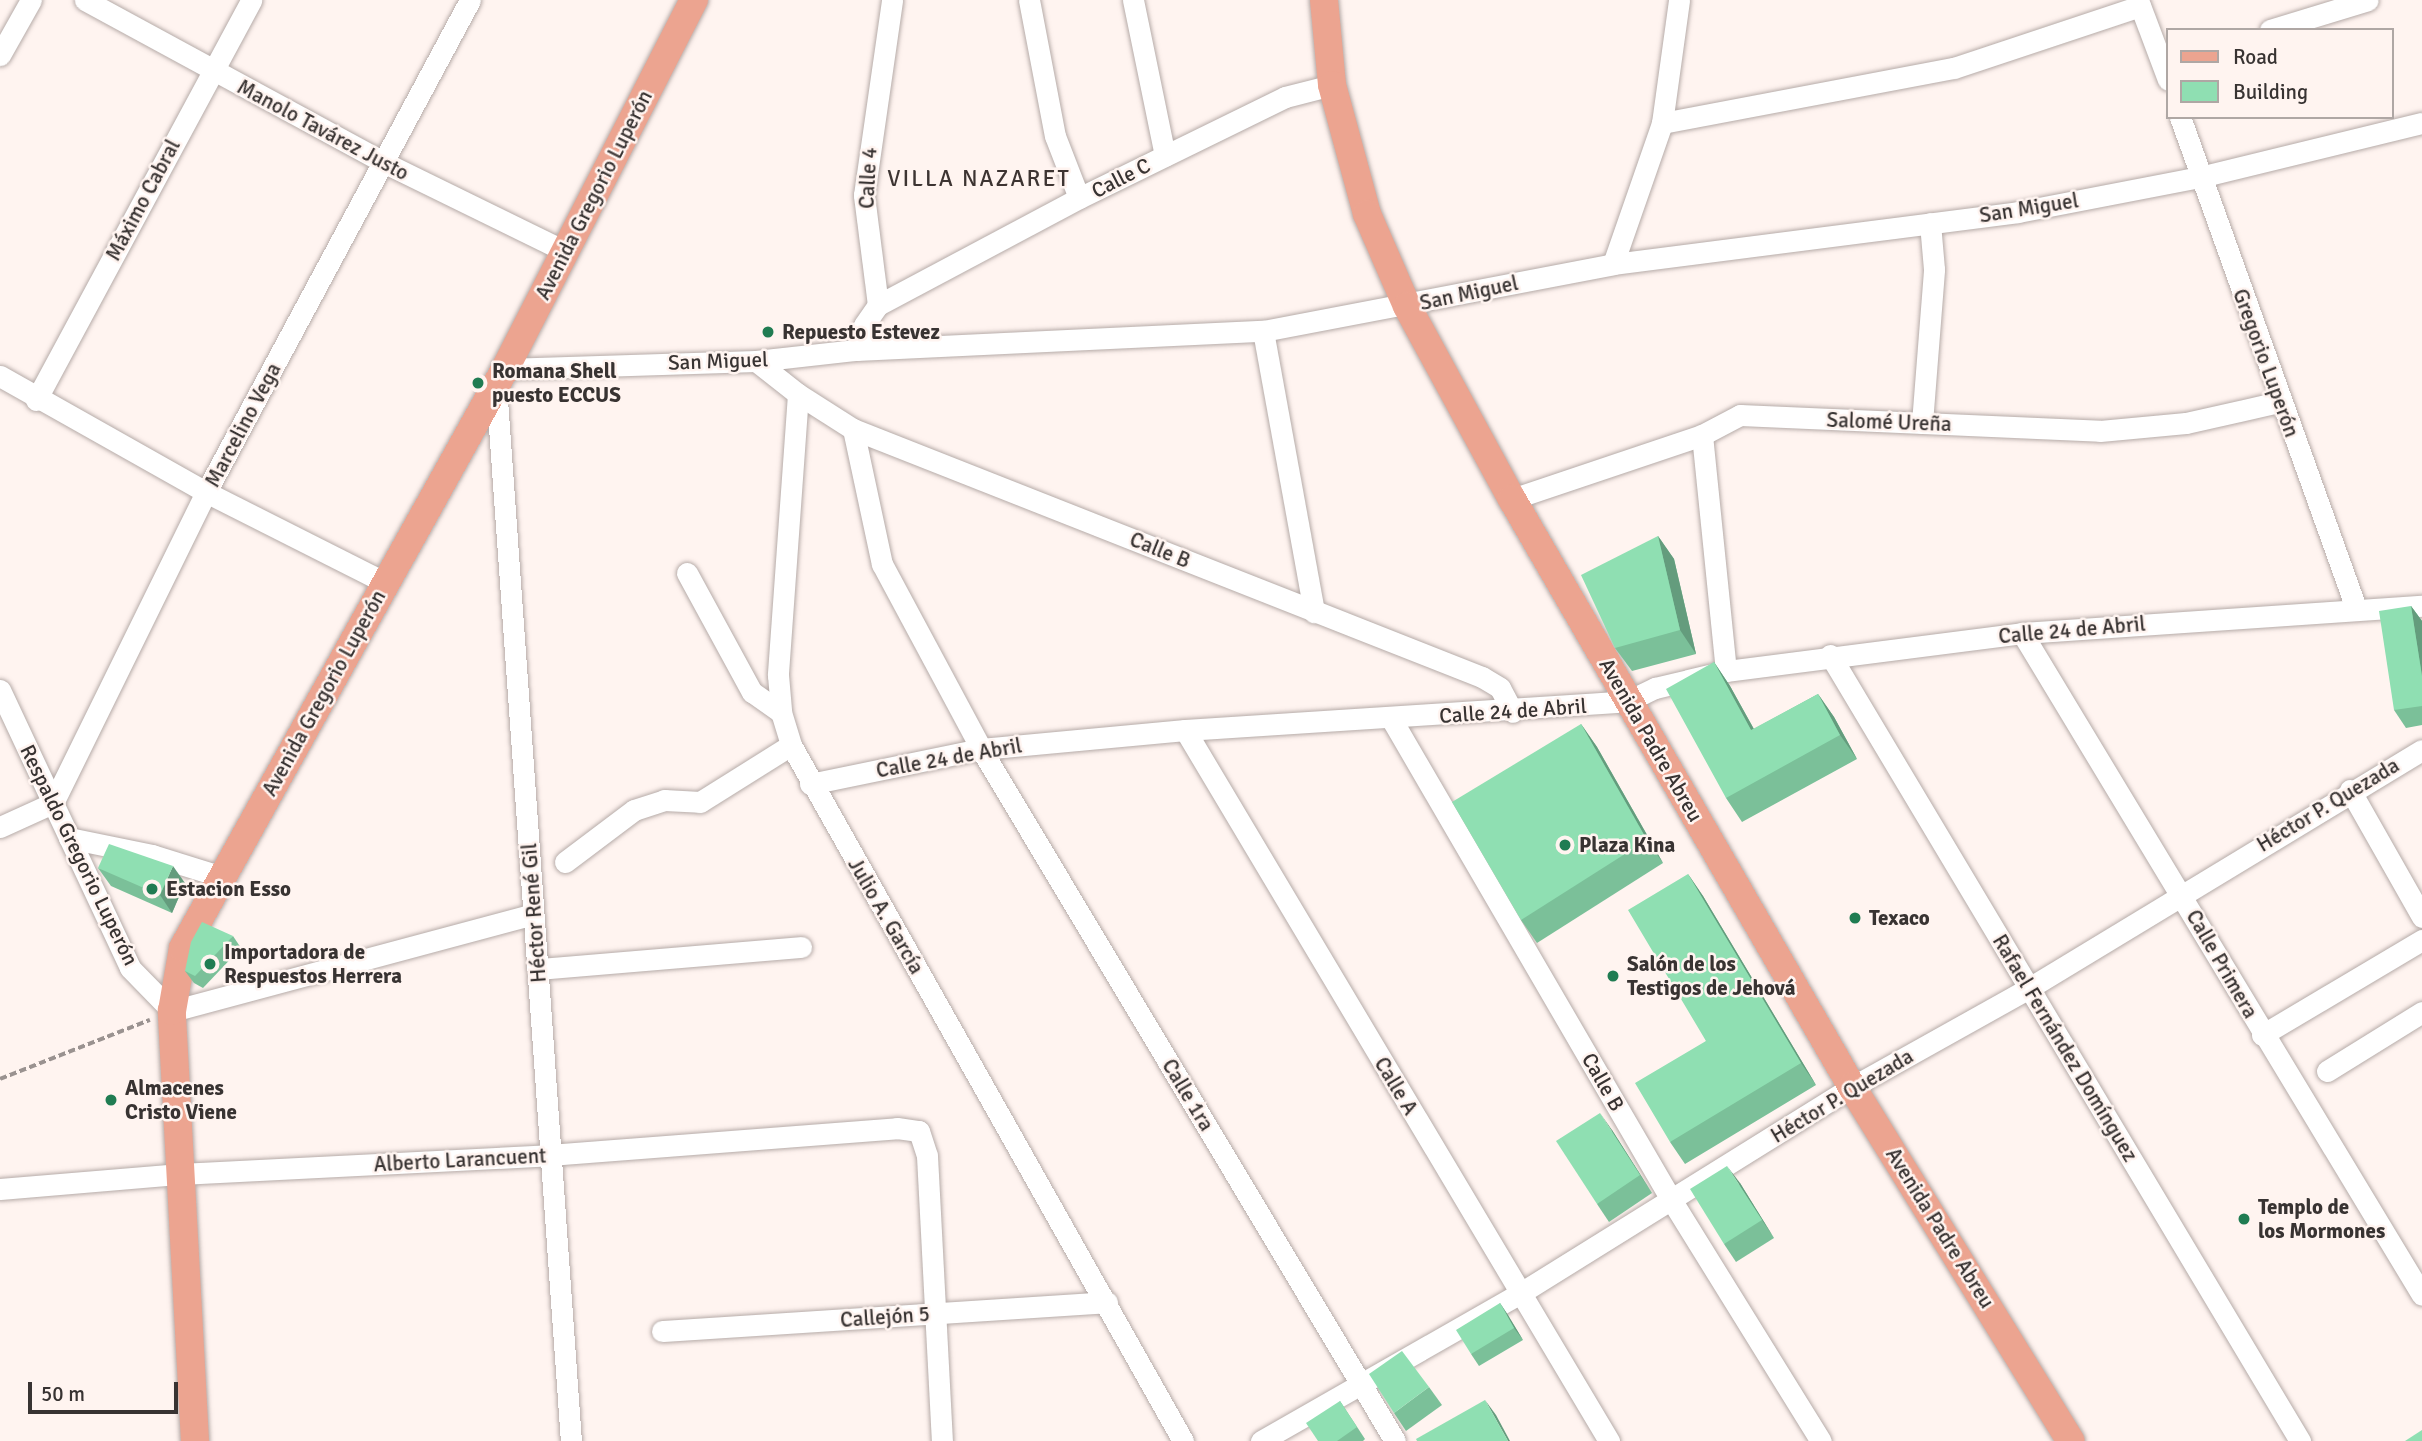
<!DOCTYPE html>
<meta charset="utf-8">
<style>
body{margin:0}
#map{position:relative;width:2422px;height:1441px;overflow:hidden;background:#fff4f0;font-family:Signika,sans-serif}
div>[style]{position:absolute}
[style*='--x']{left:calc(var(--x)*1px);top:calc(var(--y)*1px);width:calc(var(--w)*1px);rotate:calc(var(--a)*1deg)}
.path>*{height:3.5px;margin-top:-1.75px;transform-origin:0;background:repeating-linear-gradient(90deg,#9a9290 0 7px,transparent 0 10.5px)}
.roads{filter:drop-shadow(0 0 2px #b6aba8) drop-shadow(0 0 2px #b6aba8)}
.minor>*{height:21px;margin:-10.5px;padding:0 10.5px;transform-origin:10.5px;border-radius:10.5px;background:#fff}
.major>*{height:28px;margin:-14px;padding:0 14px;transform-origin:14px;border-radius:14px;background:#eca490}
.wall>*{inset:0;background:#7bc099}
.shaded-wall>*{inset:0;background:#649c7d}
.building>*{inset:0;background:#8fdfb2}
.dots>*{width:19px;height:19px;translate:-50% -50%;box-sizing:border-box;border:4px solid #fff4f0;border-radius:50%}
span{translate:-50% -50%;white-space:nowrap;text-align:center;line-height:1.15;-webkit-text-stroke:5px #fff4f0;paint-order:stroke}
.street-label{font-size:21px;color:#383332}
.poi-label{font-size:21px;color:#383332;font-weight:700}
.left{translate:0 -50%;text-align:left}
.neighbourhood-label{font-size:23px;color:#3d3432;letter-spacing:2px}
.legend{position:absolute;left:2166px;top:28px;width:228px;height:91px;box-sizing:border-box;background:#fff4f0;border:2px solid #afa7a4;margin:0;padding:9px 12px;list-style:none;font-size:21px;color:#383332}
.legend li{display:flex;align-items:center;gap:14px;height:35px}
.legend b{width:35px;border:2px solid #afa7a4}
.scale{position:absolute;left:28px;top:1382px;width:150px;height:32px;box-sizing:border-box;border:4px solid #383332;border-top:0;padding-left:9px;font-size:21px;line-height:24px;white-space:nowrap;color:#383332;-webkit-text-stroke:5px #fff4f0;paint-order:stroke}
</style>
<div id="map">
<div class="path">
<i style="--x:0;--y:1079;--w:161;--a:-21.5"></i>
</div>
<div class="roads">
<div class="minor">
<i style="--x:85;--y:0;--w:341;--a:28.5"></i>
<i style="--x:385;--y:163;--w:200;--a:26.1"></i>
<i style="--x:1029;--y:0;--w:138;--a:79.2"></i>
<i style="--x:1055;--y:136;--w:66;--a:68.8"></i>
<i style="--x:1133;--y:0;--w:159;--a:78.4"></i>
<i style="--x:2138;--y:0;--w:85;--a:69.4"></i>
<i style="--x:2270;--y:30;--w:102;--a:-17"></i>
<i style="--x:0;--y:55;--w:63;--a:-60.6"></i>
<i style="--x:2180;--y:117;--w:522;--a:70.28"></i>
<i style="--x:1662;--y:123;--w:297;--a:-10.7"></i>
<i style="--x:1954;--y:68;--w:196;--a:-18.4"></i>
<i style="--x:1613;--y:264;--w:149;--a:-70.8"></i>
<i style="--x:1662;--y:123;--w:124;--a:-82.1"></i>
<i style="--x:878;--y:305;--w:228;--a:-28"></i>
<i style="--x:1079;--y:198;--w:229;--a:-26.1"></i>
<i style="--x:1285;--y:97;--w:49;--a:-14.3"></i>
<i style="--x:1263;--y:331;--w:286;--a:79.7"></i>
<i style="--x:856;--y:350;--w:26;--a:-72"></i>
<i style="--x:864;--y:325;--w:24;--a:-55"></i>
<i style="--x:878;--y:305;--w:111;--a:-97.3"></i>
<i style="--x:864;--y:195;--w:197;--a:-81.8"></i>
<i style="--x:756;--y:361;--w:53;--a:38.2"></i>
<i style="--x:798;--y:394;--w:282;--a:94.1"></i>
<i style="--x:778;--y:675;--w:37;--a:85"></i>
<i style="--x:781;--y:712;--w:34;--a:73"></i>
<i style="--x:791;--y:745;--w:799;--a:60.61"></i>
<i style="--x:505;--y:369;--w:251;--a:-1.8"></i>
<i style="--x:756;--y:361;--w:101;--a:-6.3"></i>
<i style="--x:856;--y:350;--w:407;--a:-2.7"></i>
<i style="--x:1263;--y:331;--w:356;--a:-10.8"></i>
<i style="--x:1613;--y:264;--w:408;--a:-7.3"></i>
<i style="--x:2018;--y:212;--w:185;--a:-10.9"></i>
<i style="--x:2200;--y:177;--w:228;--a:-13.7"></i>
<i style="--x:0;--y:376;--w:236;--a:29.4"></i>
<i style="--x:206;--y:492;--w:202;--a:26.8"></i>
<i style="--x:496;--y:385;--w:1059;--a:85.94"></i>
<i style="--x:798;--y:394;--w:65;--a:32.5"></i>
<i style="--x:853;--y:429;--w:676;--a:21.52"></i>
<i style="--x:1482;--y:677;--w:21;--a:31"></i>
<i style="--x:1500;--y:688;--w:27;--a:62"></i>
<i style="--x:36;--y:400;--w:454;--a:-61.7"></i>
<i style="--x:1922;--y:423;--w:154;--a:-85.5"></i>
<i style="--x:1934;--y:269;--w:46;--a:-95"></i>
<i style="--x:853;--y:429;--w:138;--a:77.9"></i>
<i style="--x:882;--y:564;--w:210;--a:61.8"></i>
<i style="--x:981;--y:749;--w:806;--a:59.11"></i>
<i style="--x:1702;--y:435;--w:237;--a:84.2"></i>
<i style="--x:1512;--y:499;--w:200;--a:-18.6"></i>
<i style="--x:1702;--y:435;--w:43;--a:-27.8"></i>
<i style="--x:1740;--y:415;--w:360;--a:2.5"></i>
<i style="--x:2100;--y:431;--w:86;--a:-5.3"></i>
<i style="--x:2186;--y:423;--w:95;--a:-12.7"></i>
<i style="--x:687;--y:573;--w:136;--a:61.4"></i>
<i style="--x:752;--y:692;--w:35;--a:35"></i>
<i style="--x:2022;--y:633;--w:773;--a:58.86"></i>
<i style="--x:1830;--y:655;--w:916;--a:59.12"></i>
<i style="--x:0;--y:690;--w:307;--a:64.9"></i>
<i style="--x:130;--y:968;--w:60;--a:45.7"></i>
<i style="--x:172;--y:1011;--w:374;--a:-15"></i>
<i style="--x:1392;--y:720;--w:557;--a:59.8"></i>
<i style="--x:1672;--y:1201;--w:282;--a:58.2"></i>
<i style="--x:1185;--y:730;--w:828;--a:59.19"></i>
<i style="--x:810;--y:784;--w:175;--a:-11.6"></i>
<i style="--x:981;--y:749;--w:205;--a:-5.3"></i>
<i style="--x:1185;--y:730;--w:444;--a:-3.7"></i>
<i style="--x:1628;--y:701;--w:30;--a:-26"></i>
<i style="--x:1655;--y:688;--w:73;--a:-13.5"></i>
<i style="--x:1726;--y:671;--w:298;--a:-7.3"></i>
<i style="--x:2022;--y:633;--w:401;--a:-3.9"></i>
<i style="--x:2350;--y:790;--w:146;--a:60.4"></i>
<i style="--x:0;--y:827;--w:58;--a:-24.4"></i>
<i style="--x:53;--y:803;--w:347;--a:-63.8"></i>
<i style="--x:206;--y:492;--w:558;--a:-61.78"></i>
<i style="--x:69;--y:838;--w:85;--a:11.6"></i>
<i style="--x:152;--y:855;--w:73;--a:17.4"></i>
<i style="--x:565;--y:862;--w:86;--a:-37"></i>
<i style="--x:634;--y:810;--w:32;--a:-18"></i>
<i style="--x:664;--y:800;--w:36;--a:3"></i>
<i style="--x:700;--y:802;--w:107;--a:-32.1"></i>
<i style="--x:539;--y:969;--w:263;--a:-4.8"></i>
<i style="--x:2262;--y:1035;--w:186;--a:-30.7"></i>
<i style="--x:2327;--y:1071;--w:112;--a:-31.8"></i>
<i style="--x:0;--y:1189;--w:181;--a:-4.8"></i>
<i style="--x:180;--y:1174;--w:369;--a:-2.9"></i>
<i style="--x:549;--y:1155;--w:349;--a:-4.4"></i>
<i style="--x:897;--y:1128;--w:22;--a:8"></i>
<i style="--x:919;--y:1131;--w:26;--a:72"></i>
<i style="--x:927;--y:1156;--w:285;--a:87"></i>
<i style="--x:662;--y:1331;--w:446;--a:-3.7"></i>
<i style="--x:1261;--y:1441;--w:297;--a:-29.7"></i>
<i style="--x:1519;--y:1294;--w:392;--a:-31.9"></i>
<i style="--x:1852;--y:1087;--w:203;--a:-29.2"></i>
<i style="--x:2029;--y:988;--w:459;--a:-31.2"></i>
</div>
<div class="major">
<i style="--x:1324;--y:0;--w:85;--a:84.6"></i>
<i style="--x:1332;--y:85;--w:134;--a:74.8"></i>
<i style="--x:1367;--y:214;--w:100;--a:66.5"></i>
<i style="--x:1407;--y:306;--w:220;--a:61.5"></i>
<i style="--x:1512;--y:499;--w:679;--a:59.96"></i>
<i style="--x:1852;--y:1087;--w:416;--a:58.3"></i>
<i style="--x:195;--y:1441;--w:431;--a:-93.1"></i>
<i style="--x:172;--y:1011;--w:64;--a:-80.1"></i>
<i style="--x:183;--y:948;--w:663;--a:-60.92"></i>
<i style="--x:505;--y:369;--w:415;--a:-62.9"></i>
</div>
</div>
<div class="wall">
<i style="clip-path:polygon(1658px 536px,1674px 559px,1696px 654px,1632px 671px,1615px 648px)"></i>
<i style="clip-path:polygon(2411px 606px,2422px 621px,2422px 725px,2406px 728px,2394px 710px)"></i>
<i style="clip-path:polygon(1714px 662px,1730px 686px,1754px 729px,1818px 694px,1834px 717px,1857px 759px,1742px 822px,1726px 798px)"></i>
<i style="clip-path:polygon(1581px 724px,1597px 747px,1663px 863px,1537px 943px,1521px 920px)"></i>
<i style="clip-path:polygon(98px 868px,185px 883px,172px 913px,111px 886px)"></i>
<i style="clip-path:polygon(1688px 874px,1703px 896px,1816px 1085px,1685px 1164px,1670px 1142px,1706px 1041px)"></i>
<i style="clip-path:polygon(233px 936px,241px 948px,203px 988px,194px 983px,185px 971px)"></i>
<i style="clip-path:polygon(1612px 1130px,1652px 1193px,1609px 1222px,1597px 1204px)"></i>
<i style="clip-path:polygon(1740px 1183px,1774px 1238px,1736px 1262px,1724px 1244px)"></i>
<i style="clip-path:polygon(1500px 1303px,1523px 1340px,1479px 1366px,1471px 1354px)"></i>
<i style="clip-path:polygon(1429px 1387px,1442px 1405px,1406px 1431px,1394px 1413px)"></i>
<i style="clip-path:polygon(1340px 1401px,1365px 1439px,1363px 1441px,1318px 1441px)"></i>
</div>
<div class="shaded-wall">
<i style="clip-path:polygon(1658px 536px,1674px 559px,1696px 654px,1680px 630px)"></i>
<i style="clip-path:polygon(2411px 606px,2422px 621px,2422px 676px)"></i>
<i style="clip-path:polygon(1714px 662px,1730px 686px,1767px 753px,1751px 730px)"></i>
<i style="clip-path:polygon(1818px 694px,1834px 717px,1857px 759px,1840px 735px)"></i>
<i style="clip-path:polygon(1581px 724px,1597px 747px,1663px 863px,1647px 840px)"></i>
<i style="clip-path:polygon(173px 866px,185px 883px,172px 913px,160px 895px)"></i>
<i style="clip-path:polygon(1688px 874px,1703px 896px,1816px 1085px,1801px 1063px)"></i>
<i style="clip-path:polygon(1600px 1113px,1612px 1130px,1652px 1193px,1640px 1175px)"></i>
<i style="clip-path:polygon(1727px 1166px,1740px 1183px,1774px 1238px,1762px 1220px)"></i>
<i style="clip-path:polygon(1500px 1303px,1508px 1315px,1523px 1340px,1514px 1328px)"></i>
<i style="clip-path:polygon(1485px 1400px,1496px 1415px,1510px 1441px,1508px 1441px)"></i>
</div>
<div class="building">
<i style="clip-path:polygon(1658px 536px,1680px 630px,1615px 648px,1581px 575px)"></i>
<i style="clip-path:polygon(2411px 606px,2422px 676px,2422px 706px,2394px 710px,2379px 611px)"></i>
<i style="clip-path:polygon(1714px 662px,1751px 730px,1818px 694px,1840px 735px,1726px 798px,1666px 689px)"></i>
<i style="clip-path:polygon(1581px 724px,1647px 840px,1521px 920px,1452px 802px)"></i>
<i style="clip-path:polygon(109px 844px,173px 866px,160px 895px,98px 868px)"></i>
<i style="clip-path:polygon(1688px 874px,1801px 1063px,1670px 1142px,1635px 1083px,1706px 1041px,1628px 910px)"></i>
<i style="clip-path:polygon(202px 922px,233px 936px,195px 976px,185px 971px,191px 942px)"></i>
<i style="clip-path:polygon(1600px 1113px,1640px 1175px,1597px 1204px,1556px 1141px)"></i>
<i style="clip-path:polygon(1727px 1166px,1762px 1220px,1724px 1244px,1690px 1189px)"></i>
<i style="clip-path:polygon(1500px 1303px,1514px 1328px,1471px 1354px,1456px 1330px)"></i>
<i style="clip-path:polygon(1402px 1351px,1429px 1387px,1394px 1413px,1369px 1374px)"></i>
<i style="clip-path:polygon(1485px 1400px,1508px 1441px,1417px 1441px,1416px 1439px)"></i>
<i style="clip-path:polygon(1340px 1401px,1357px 1427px,1337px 1441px,1318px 1441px,1306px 1423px)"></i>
<i style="clip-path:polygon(2422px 1430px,2422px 1441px,2405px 1441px)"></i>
</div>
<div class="dots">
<i style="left:768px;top:332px;background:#207c52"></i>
<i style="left:478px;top:383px;background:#207c52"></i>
<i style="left:1565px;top:845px;background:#207c52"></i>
<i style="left:152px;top:889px;background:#207c52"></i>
<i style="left:1855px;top:918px;background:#207c52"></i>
<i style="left:210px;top:964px;background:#207c52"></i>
<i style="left:1613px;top:976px;background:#207c52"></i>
<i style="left:111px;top:1100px;background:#207c52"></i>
<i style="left:2244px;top:1219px;background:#207c52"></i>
</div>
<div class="street-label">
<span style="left:323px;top:130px;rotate:28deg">Manolo Tavárez Justo</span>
<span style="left:868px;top:178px;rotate:-87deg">Calle 4</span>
<span style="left:1121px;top:178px;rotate:-27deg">Calle C</span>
<span style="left:594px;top:195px;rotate:-63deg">Avenida Gregorio Luperón</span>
<span style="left:143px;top:200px;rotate:-62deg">Máximo Cabral</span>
<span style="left:2029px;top:208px;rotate:-9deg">San Miguel</span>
<span style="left:1469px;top:293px;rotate:-12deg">San Miguel</span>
<span style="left:718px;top:361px;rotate:-2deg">San Miguel</span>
<span style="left:2266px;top:363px;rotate:70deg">Gregorio Luperón</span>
<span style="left:1889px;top:422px;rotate:2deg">Salomé Ureña</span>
<span style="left:243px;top:425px;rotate:-62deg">Marcelino Vega</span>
<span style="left:1160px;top:550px;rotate:22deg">Calle B</span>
<span style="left:2072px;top:630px;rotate:-5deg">Calle 24 de Abril</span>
<span style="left:324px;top:693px;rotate:-61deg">Avenida Gregorio Luperón</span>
<span style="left:1513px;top:711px;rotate:-4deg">Calle 24 de Abril</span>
<span style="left:1651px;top:740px;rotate:60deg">Avenida Padre Abreu</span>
<span style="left:949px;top:758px;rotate:-10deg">Calle 24 de Abril</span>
<span style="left:2328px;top:805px;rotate:-31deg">Héctor P. Quezada</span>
<span style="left:79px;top:855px;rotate:64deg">Respaldo Gregorio Luperón</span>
<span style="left:534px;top:913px;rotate:-94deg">Héctor René Gil</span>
<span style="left:886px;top:916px;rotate:60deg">Julio A. García</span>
<span style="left:2222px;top:964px;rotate:60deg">Calle Primera</span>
<span style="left:2065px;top:1048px;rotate:59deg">Rafael Fernández Domínguez</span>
<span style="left:1603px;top:1082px;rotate:60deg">Calle B</span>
<span style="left:1396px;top:1086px;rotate:59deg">Calle A</span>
<span style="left:1188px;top:1095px;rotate:59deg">Calle 1ra</span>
<span style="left:1842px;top:1096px;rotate:-31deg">Héctor P. Quezada</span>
<span style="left:460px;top:1160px;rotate:-3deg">Alberto Larancuent</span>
<span style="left:1940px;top:1228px;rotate:58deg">Avenida Padre Abreu</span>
<span style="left:885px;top:1317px;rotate:-4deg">Callejón 5</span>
</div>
<div class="poi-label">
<span class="left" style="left:782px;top:332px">Repuesto Estevez</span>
<span class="left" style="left:492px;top:383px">Romana Shell<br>puesto ECCUS</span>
<span class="left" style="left:1579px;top:845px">Plaza Kina</span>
<span class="left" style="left:166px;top:889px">Estacion Esso</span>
<span class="left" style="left:1869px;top:918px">Texaco</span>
<span class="left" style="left:224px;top:964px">Importadora de<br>Respuestos Herrera</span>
<span class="left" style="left:1627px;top:976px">Salón de los<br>Testigos de Jehová</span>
<span class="left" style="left:125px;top:1100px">Almacenes<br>Cristo Viene</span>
<span class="left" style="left:2258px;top:1219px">Templo de<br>los Mormones</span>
</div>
<div class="neighbourhood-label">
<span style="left:979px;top:179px">VILLA NAZARET</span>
</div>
<ul class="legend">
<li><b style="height:9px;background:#eca490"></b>Road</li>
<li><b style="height:19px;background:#8fdfb2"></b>Building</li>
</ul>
<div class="scale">50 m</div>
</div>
